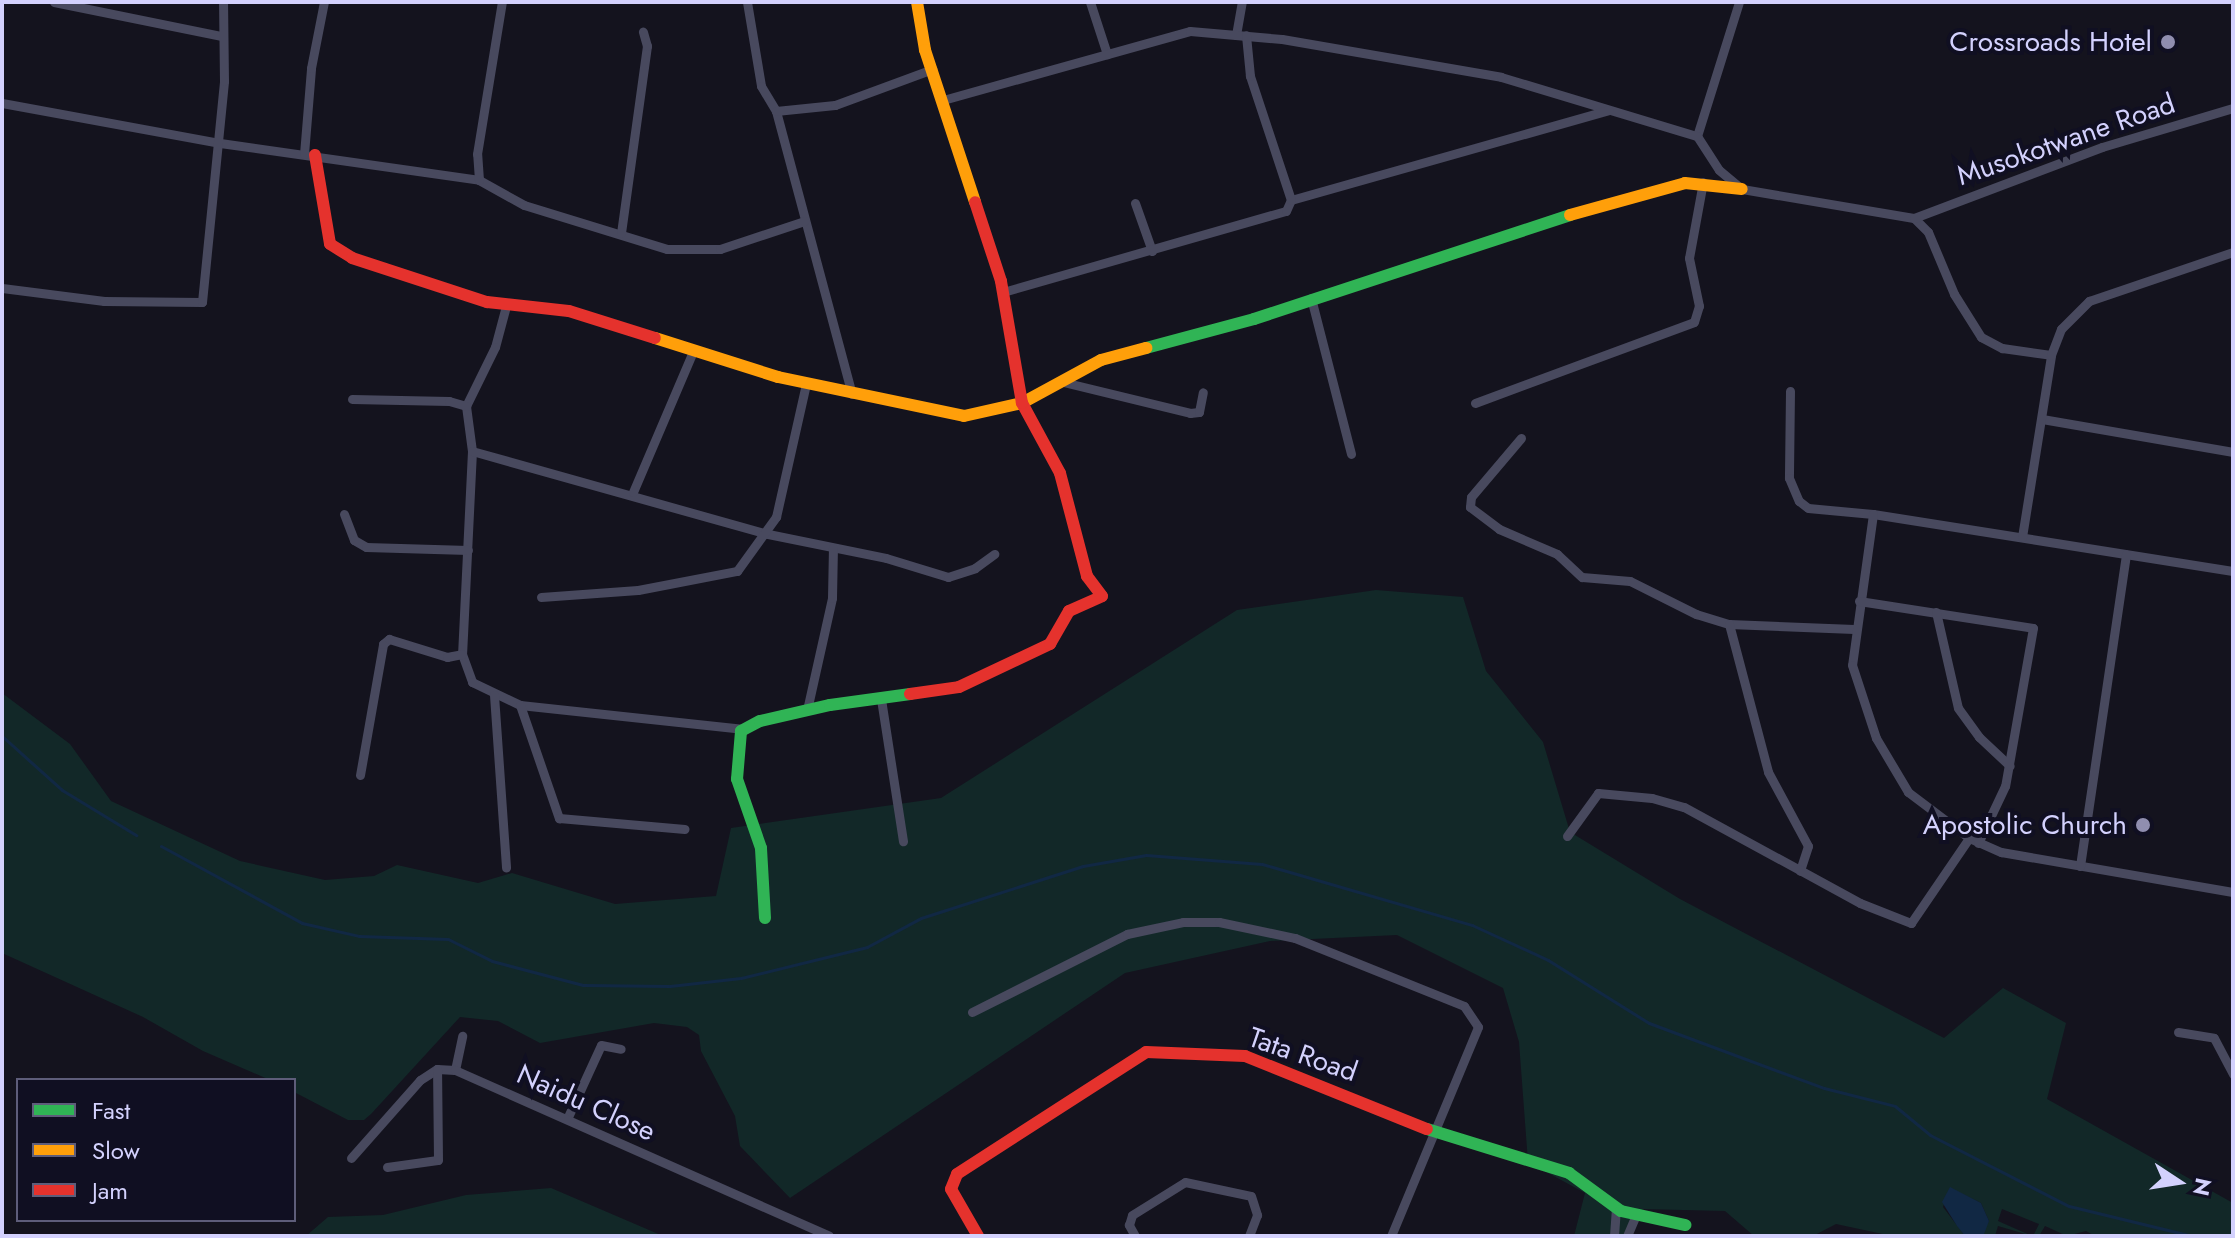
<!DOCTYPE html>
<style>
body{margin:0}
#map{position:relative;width:2235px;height:1238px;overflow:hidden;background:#14131e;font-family:Jost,sans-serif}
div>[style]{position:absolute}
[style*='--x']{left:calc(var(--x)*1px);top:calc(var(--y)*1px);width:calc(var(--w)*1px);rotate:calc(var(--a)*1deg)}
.green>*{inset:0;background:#122828}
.water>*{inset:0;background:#112844}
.stream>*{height:3px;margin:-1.5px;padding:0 1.5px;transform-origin:1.5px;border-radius:1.5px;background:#112844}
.street>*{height:9px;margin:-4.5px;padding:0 4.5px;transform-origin:4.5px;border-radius:4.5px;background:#48495e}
.fast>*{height:12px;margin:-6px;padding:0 6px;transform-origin:6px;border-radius:6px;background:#30b455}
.slow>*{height:12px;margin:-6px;padding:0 6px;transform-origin:6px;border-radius:6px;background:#ff9f0a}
.jam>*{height:12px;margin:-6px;padding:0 6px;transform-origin:6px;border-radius:6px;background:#e5322d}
.dots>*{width:22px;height:22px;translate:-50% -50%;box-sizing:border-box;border:4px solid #100f22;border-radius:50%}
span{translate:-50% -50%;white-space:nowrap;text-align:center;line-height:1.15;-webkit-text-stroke:8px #100f22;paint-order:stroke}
.poi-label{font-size:28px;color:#d3d1fd}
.right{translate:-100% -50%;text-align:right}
.street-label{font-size:28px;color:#d3d1fd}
.frame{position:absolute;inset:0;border:4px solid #d3d1fd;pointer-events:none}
.legend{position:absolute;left:16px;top:1078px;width:280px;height:144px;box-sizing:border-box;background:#100f22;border:2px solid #5e5d7a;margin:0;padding:10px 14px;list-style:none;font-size:24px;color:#d3d1fd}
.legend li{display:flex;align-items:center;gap:16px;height:40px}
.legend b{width:40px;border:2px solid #5e5d7a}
.north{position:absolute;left:2139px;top:1142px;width:80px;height:80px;-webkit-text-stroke:6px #100f22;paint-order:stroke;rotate:102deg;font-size:22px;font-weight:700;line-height:32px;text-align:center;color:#d3d1fd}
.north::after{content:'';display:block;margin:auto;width:28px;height:36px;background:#d3d1fd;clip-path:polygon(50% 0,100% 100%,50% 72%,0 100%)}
</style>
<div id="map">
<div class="green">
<i style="clip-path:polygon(1376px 590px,1463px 597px,1486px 671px,1543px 742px,1570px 832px,1680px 899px,1944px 1038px,2003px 988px,2066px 1023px,2047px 1099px,2233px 1203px,2233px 1236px,2095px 1236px,2086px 1231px,2067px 1236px,2045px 1226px,2039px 1236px,2033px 1236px,2039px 1224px,2002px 1209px,1998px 1221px,2032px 1236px,1998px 1226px,1995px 1236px,1979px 1236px,1989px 1221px,1981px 1203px,1950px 1188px,1943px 1207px,1965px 1236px,1892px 1236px,1836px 1224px,1813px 1236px,1754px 1236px,1725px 1211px,1642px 1209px,1632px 1236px,1574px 1236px,1585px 1193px,1528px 1162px,1519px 1042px,1503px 988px,1397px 935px,1270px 941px,1125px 973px,790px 1198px,740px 1146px,735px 1116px,701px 1051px,699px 1035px,687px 1027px,654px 1023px,540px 1043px,498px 1021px,460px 1017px,371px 1114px,364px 1120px,348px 1120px,294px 1092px,294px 1080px,270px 1080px,203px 1051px,143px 1017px,2px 953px,2px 693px,70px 744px,111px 801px,240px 861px,325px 880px,374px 876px,397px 865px,478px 883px,512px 873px,615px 904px,716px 896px,731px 828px,941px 798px,1237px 610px)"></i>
<i style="clip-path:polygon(551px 1188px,663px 1236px,306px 1236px,328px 1217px,383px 1215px,466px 1195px)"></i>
</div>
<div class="water">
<i style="clip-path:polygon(1950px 1187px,1981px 1203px,1989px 1221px,1984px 1234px,1965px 1236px,1957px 1226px,1942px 1202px)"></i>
</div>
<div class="stream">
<i style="--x:2;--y:736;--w:81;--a:42"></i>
<i style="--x:62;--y:790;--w:87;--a:31.3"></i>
<i style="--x:161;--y:846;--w:161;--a:28.6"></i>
<i style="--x:302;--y:923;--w:58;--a:12.8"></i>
<i style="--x:359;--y:936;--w:89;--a:1.9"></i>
<i style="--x:448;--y:939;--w:49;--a:26.6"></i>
<i style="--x:492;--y:961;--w:94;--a:14.8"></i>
<i style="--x:583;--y:985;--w:87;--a:0.7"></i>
<i style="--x:670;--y:986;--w:71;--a:-6.4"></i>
<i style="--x:741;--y:978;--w:130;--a:-13.8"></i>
<i style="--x:867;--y:947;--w:61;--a:-28.2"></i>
<i style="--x:921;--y:918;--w:170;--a:-17.8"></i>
<i style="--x:1083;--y:866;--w:64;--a:-9.9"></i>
<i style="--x:1146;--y:855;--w:116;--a:4.4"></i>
<i style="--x:1262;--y:864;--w:219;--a:16.2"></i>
<i style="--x:1472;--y:925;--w:84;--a:24.7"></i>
<i style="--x:1548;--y:960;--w:119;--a:32"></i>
<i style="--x:1649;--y:1023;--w:187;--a:20.4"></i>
<i style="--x:1824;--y:1088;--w:73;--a:14.2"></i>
<i style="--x:1895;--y:1106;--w:45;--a:39.6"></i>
<i style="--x:1930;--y:1135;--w:156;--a:27.1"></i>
<i style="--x:2069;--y:1206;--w:127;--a:13.7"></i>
</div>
<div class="street">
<i style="--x:54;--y:2;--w:170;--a:11.5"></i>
<i style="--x:747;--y:2;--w:85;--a:80.5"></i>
<i style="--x:761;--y:86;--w:29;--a:59"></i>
<i style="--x:776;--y:111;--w:293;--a:75"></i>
<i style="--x:1090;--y:2;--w:55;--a:71.9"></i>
<i style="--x:1739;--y:2;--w:140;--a:107.4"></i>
<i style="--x:1697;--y:136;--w:40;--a:57.1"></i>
<i style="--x:1719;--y:170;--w:30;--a:40"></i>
<i style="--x:1742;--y:189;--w:174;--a:9.6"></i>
<i style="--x:1914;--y:218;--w:20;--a:45"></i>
<i style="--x:1928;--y:232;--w:67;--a:67.2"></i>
<i style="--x:1954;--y:294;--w:51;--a:57.9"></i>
<i style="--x:1981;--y:337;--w:24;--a:28"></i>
<i style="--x:2002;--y:348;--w:49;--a:8.1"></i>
<i style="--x:1236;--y:35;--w:34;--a:-80"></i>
<i style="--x:943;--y:100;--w:256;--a:-15.6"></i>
<i style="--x:1190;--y:31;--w:92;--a:5"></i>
<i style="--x:1282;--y:39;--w:222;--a:9.8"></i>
<i style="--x:1501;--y:77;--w:205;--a:16.8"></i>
<i style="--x:2;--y:103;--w:222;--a:10.4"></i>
<i style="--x:220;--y:143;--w:262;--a:8.1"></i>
<i style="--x:479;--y:180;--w:51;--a:29.1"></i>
<i style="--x:524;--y:205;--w:150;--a:17.1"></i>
<i style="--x:667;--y:249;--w:53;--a:0"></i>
<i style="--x:720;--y:249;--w:89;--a:-18.4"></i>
<i style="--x:776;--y:111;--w:59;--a:-5.8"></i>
<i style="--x:835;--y:105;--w:104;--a:-20.2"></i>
<i style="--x:304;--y:154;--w:86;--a:-85.3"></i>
<i style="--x:311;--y:68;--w:67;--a:-78.9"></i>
<i style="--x:479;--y:180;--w:26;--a:-94"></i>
<i style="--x:477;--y:154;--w:154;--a:-80.7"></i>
<i style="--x:1291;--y:200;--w:330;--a:-15.8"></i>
<i style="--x:1135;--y:203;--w:51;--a:70.5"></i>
<i style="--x:1914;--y:218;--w:201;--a:-20.7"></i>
<i style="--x:2102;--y:147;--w:137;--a:-16.6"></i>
<i style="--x:621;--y:233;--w:189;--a:-82.1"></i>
<i style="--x:647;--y:46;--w:15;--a:-106"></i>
<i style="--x:2;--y:288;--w:103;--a:7.3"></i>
<i style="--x:104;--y:301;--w:98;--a:0.6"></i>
<i style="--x:202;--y:302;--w:222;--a:-84.3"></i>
<i style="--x:224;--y:81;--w:79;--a:-90.7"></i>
<i style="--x:1003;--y:292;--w:294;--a:-16"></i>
<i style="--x:1286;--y:211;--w:12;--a:-66"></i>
<i style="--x:1291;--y:200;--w:131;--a:-108.3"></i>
<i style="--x:1250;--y:76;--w:41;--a:-95.6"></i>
<i style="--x:1311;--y:298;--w:161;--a:75.6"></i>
<i style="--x:506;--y:306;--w:42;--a:105"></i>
<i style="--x:495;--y:347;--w:66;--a:116.2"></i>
<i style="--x:466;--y:406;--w:45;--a:82.4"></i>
<i style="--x:472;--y:451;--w:203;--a:92.8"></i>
<i style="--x:462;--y:654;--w:30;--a:70"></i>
<i style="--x:472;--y:682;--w:53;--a:25.6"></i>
<i style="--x:520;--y:705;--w:225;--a:6.1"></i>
<i style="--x:1059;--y:381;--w:135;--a:13.7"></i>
<i style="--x:1190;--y:413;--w:9;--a:-6"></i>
<i style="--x:1199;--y:412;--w:20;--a:-79"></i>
<i style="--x:1790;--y:391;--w:87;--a:90.7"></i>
<i style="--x:1789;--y:478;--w:25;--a:67"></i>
<i style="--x:1799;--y:501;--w:11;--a:38"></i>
<i style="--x:1808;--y:508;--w:65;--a:5.3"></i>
<i style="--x:1873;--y:514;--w:364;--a:9"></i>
<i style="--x:352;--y:399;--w:97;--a:1.2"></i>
<i style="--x:449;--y:401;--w:18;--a:16"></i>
<i style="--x:1475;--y:403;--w:233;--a:-20.3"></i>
<i style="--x:1694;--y:322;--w:17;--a:-73"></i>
<i style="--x:1699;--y:306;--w:49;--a:-101.8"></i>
<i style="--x:1689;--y:258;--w:77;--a:-79.6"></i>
<i style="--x:2042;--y:419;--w:194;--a:9.8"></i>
<i style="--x:1521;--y:438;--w:77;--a:130.3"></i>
<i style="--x:1471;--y:497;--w:10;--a:96"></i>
<i style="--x:1470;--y:507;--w:36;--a:37"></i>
<i style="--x:1499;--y:529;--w:63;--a:23.3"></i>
<i style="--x:1557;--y:554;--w:34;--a:43"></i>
<i style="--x:1582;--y:577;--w:48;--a:4.8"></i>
<i style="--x:1630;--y:581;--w:74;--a:26.6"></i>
<i style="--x:1696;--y:614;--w:34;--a:17"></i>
<i style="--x:1729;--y:624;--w:125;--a:2.3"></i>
<i style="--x:472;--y:451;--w:307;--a:15.7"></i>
<i style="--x:768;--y:534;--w:120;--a:11.5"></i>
<i style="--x:886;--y:558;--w:65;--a:17"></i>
<i style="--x:948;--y:577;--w:28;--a:-18"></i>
<i style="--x:975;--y:568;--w:24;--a:-36"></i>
<i style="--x:633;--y:492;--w:155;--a:-66.9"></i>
<i style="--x:344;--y:514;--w:28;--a:69"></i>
<i style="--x:354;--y:540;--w:14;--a:30"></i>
<i style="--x:366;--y:547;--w:102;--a:1.7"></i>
<i style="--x:1873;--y:514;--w:152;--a:97.9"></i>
<i style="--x:1852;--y:665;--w:77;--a:71.8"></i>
<i style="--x:1876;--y:738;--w:63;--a:59.3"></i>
<i style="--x:1908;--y:792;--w:76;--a:37"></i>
<i style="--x:1969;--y:838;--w:35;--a:24"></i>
<i style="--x:2001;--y:852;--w:235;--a:9.8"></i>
<i style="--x:2022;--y:537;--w:184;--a:-80.9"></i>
<i style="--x:2051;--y:355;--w:28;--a:-69"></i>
<i style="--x:2061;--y:329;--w:40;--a:-45"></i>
<i style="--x:2089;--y:301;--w:152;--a:-18.8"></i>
<i style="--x:541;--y:597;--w:97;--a:-4.1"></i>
<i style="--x:638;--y:590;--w:101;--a:-10.9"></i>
<i style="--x:737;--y:571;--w:67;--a:-54.2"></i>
<i style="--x:776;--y:517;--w:136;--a:-77.3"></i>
<i style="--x:1859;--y:601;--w:176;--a:8.8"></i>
<i style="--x:2033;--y:628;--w:160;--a:100"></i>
<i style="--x:2005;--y:786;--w:63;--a:115.3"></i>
<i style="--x:1936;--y:612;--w:98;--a:77.1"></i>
<i style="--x:1958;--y:708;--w:36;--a:54"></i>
<i style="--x:1979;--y:737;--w:42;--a:43.1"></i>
<i style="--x:1729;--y:624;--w:153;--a:75.2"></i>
<i style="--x:1768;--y:772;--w:84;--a:61.6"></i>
<i style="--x:1808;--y:846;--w:26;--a:108"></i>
<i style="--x:494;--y:695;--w:173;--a:86"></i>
<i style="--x:881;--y:699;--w:144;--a:81.2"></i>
<i style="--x:520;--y:705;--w:120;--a:71"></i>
<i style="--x:559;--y:818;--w:126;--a:5"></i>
<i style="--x:807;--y:710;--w:115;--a:-77.4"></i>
<i style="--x:832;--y:598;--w:50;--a:-88.9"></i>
<i style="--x:360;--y:775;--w:133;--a:-80"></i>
<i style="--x:383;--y:644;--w:8;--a:-40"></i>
<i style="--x:389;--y:639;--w:61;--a:17.2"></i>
<i style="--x:447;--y:657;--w:15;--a:-11"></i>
<i style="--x:1567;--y:836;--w:53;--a:-54.2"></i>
<i style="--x:1598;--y:793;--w:54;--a:5.3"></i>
<i style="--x:1652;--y:798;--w:33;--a:16"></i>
<i style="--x:1684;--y:807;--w:200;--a:28.6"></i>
<i style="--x:1860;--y:903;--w:55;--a:21.4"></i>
<i style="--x:1911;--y:923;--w:103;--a:-55.7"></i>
<i style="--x:2080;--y:866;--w:315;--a:-81.6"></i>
<i style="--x:972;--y:1012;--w:174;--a:-26.7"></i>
<i style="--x:1127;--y:934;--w:57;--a:-12.1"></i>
<i style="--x:1183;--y:922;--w:36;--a:0"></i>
<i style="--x:1219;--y:922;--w:78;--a:11.9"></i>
<i style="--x:1295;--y:938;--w:182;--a:21.9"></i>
<i style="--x:1464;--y:1006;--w:25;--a:56"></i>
<i style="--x:1478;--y:1027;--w:226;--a:112.6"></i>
<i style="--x:2178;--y:1032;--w:36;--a:9"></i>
<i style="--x:2214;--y:1038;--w:41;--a:62.2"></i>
<i style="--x:455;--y:1070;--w:35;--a:-78"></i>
<i style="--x:567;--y:1119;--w:81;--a:-65.3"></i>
<i style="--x:601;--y:1045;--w:20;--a:11"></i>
<i style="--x:351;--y:1158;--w:104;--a:-48.5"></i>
<i style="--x:420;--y:1080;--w:20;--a:-33"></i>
<i style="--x:437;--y:1069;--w:18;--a:3"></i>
<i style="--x:455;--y:1070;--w:409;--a:23.9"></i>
<i style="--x:387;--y:1167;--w:51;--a:-7.8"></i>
<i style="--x:438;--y:1160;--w:91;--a:-90.6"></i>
<i style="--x:1135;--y:1236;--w:13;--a:-119"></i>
<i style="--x:1129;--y:1225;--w:10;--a:-73"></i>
<i style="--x:1132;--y:1215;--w:62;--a:-31.9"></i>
<i style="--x:1185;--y:1182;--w:67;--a:12"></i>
<i style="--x:1251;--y:1196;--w:20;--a:72"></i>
<i style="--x:1257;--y:1215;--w:22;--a:111"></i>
<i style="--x:1614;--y:1236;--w:29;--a:-86"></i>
<i style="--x:1627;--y:1236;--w:23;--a:-67"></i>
</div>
<div class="fast">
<i style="--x:1146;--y:348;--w:112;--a:-15"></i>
<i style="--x:1254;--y:319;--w:333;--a:-18.2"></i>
<i style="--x:765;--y:918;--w:70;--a:-93.3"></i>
<i style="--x:761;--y:848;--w:73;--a:-109.2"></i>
<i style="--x:737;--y:779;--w:48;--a:-85.2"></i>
<i style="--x:741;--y:731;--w:21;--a:-28"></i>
<i style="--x:760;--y:721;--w:72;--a:-12.9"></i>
<i style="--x:830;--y:705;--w:81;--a:-7.8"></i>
<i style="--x:1427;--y:1129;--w:149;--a:17.2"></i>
<i style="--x:1569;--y:1173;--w:64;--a:36.2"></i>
<i style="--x:1621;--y:1211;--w:66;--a:12.3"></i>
</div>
<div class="slow">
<i style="--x:917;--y:2;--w:49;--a:80.5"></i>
<i style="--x:925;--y:50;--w:160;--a:71.8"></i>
<i style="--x:1570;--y:215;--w:119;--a:-15.5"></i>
<i style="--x:1685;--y:183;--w:57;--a:6"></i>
<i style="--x:655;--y:338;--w:129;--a:17.6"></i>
<i style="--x:778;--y:377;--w:190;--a:11.8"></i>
<i style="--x:964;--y:416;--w:59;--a:-12.6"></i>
<i style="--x:1022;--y:403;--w:90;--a:-28.6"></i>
<i style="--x:1101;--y:360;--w:47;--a:-14.9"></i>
</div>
<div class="jam">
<i style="--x:315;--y:155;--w:90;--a:80.4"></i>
<i style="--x:330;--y:244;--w:26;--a:32"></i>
<i style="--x:352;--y:258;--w:142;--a:18.1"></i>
<i style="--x:487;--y:302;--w:82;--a:6.3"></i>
<i style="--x:569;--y:311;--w:90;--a:17.4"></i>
<i style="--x:910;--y:694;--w:49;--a:-8.1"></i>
<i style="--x:959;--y:687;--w:101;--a:-25.3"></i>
<i style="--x:1050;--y:644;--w:38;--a:-60"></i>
<i style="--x:1069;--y:611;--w:36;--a:-24"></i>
<i style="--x:1102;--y:596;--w:25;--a:-127"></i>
<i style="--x:1087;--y:576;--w:106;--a:-104.7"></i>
<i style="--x:1060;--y:473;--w:80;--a:-118.5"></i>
<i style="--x:1022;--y:403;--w:124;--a:-99.8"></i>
<i style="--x:1001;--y:281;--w:83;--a:-108.2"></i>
<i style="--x:978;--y:1236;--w:54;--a:-119.9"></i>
<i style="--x:951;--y:1189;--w:16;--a:-68"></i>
<i style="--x:957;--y:1174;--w:225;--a:-32.8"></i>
<i style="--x:1146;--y:1052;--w:99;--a:2.3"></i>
<i style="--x:1245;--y:1056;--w:196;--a:21.9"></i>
</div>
<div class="dots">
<i style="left:2168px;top:42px;background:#908eaf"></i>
<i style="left:2143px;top:825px;background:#908eaf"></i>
</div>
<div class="poi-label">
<span class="right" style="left:2152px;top:42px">Crossroads Hotel</span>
<span class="right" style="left:2127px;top:825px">Apostolic Church</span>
</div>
<div class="street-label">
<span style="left:2066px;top:140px;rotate:-19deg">Musokotwane Road</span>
<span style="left:1303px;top:1055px;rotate:19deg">Tata Road</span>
<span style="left:586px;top:1103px;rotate:24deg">Naidu Close</span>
</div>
<div class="frame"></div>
<ul class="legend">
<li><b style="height:10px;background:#30b455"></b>Fast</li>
<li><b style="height:10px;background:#ff9f0a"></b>Slow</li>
<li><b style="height:10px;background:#e5322d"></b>Jam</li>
</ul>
<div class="north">N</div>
</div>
